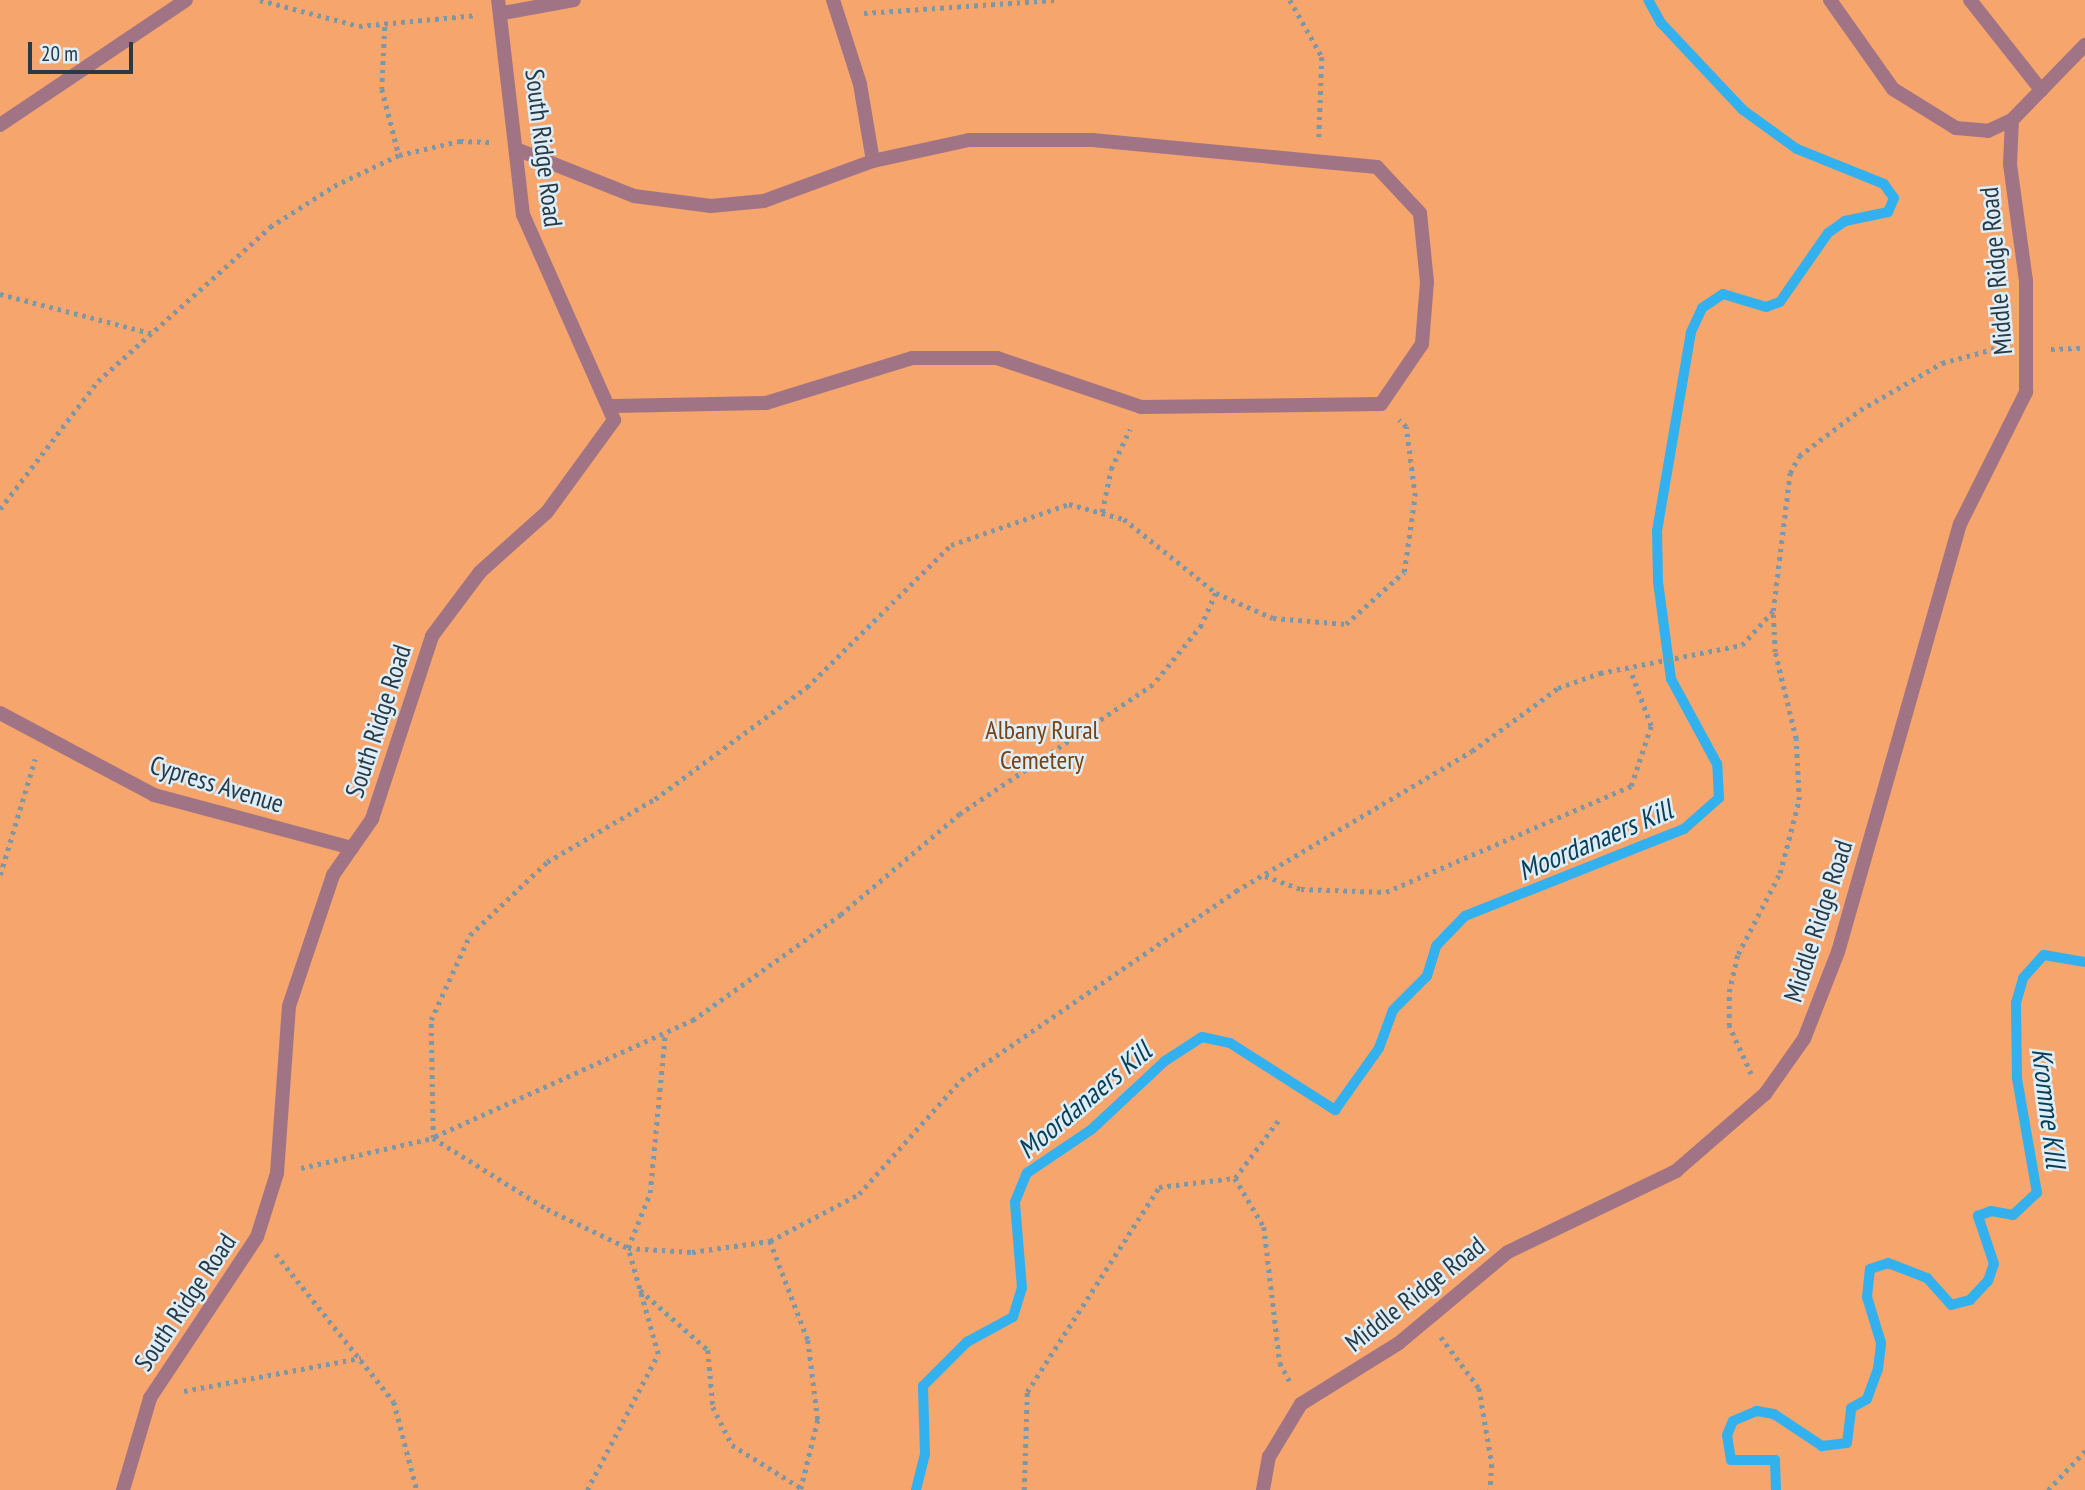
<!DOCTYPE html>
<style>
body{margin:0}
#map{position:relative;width:2085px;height:1490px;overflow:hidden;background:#c2e4f9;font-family:"PT Sans Narrow",sans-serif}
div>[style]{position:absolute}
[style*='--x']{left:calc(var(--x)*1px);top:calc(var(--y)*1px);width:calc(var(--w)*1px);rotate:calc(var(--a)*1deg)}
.green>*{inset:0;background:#f6a56d}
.stream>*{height:10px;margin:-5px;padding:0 5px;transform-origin:5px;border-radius:5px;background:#33b1ee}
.path>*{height:4.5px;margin-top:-2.25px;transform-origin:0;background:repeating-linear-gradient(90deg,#7d97a7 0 3.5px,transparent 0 8.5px)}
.service>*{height:14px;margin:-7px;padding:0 7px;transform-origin:7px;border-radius:7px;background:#a17485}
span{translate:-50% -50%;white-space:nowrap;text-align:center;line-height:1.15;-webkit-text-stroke:5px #ddeef9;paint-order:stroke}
.street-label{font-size:26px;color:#293a45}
.park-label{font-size:26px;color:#7c4110}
.water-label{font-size:28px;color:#0a3e56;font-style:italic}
.scale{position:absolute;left:28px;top:42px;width:105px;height:32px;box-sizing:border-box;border:4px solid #293a45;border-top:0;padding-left:9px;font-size:21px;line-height:24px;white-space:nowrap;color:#293a45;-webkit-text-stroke:5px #ddeef9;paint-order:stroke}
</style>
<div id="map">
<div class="green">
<i style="clip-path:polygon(0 0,2085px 0,2085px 1490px,0 1490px)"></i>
</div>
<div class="stream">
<i style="--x:916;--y:1490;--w:36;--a:-76"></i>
<i style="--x:925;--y:1455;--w:69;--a:-91.7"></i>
<i style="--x:923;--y:1386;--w:62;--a:-45"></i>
<i style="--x:967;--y:1342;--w:52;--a:-28.5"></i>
<i style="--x:1013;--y:1317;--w:30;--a:-73"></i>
<i style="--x:1022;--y:1288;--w:86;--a:-94.7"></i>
<i style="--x:1015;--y:1202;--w:31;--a:-68"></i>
<i style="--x:1027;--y:1173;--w:78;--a:-34.1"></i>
<i style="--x:1092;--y:1129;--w:100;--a:-43"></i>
<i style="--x:1165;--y:1061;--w:44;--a:-33"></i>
<i style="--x:1202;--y:1037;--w:29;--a:12"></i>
<i style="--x:1230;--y:1043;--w:125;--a:32.5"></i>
<i style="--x:1335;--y:1110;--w:76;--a:-54.6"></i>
<i style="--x:1379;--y:1048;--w:40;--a:-69.8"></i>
<i style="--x:1393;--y:1010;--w:48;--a:-45"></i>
<i style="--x:1427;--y:976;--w:31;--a:-73"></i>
<i style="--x:1436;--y:946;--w:42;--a:-46"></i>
<i style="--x:1465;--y:916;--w:236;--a:-21.7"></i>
<i style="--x:1684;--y:829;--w:47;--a:-41.5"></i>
<i style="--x:1719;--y:798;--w:34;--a:-93"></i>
<i style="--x:1717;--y:764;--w:97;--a:-118.4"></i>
<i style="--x:1671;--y:679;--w:99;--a:-97.6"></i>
<i style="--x:1658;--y:581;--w:50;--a:-91.1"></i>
<i style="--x:1657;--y:531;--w:202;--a:-80.3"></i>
<i style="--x:1691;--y:332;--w:26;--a:-65"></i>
<i style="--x:1702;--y:308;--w:25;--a:-34"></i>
<i style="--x:1723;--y:294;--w:45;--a:16.8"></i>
<i style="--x:1766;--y:307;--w:15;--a:-20"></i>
<i style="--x:1780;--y:302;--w:84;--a:-55.2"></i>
<i style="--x:1828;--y:233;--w:21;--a:-35"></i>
<i style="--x:1845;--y:221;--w:44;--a:-11.8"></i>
<i style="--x:1888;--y:212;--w:15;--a:-67"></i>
<i style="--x:1894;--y:198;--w:17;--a:-126"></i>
<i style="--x:1884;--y:184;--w:94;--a:-158.1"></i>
<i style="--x:1797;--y:149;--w:67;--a:-144.2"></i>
<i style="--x:1743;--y:110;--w:120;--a:-133.3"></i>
<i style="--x:1661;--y:23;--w:26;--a:-119"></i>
<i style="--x:1776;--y:1490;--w:30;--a:-92"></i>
<i style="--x:1775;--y:1460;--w:44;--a:180"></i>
<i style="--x:1731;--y:1460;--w:25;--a:-99"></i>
<i style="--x:1727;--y:1435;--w:15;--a:-67"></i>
<i style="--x:1733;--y:1421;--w:26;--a:-23"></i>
<i style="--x:1757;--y:1411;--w:17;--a:10"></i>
<i style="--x:1774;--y:1414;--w:58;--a:33.7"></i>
<i style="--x:1822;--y:1446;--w:25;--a:-7"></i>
<i style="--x:1847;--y:1443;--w:35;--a:-83"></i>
<i style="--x:1851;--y:1408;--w:18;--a:-29"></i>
<i style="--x:1867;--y:1399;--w:32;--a:-70"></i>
<i style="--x:1878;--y:1369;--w:26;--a:-83"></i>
<i style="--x:1881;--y:1343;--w:48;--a:-106.9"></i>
<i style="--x:1867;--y:1297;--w:28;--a:-84"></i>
<i style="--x:1870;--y:1269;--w:19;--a:-18"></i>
<i style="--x:1888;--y:1263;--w:42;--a:21"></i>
<i style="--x:1927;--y:1278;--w:36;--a:48"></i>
<i style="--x:1951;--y:1305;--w:20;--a:-15"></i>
<i style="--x:1970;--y:1300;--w:26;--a:-47"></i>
<i style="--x:1988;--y:1281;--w:18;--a:-71"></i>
<i style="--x:1994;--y:1264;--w:51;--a:-108.4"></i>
<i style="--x:1978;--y:1216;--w:14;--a:-21"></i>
<i style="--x:1991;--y:1211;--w:22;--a:10"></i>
<i style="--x:2013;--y:1215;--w:33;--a:-43"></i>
<i style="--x:2037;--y:1193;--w:117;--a:-99.9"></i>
<i style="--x:2017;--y:1078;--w:75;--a:-90.8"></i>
<i style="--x:2016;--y:1003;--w:26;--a:-74"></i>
<i style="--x:2023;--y:978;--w:31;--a:-48"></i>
<i style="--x:2044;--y:955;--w:42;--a:9.7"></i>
</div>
<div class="path">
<i style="--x:260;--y:0;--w:102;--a:14.7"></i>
<i style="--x:359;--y:26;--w:119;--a:-5.3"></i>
<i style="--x:1290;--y:0;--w:65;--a:60.7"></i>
<i style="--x:1322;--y:57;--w:80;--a:92.1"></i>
<i style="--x:864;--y:13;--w:191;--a:-3.9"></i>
<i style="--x:385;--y:27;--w:62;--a:92.8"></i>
<i style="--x:382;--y:89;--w:68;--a:75.6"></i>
<i style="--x:0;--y:294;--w:156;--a:14.5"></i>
<i style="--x:2051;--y:349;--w:34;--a:-2"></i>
<i style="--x:1069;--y:504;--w:57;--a:15.3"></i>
<i style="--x:1124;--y:519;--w:118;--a:38.8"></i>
<i style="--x:1216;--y:593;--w:35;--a:114"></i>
<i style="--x:1202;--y:625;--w:77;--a:129.2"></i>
<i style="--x:1153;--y:685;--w:232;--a:146.2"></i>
<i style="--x:960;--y:814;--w:156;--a:139.7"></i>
<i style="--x:841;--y:915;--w:181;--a:144.5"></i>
<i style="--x:694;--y:1020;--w:286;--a:155.7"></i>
<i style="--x:433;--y:1138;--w:118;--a:-91"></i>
<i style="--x:431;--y:1020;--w:94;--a:-65.4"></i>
<i style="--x:470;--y:935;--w:106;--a:-43.5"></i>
<i style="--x:547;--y:862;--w:125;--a:-30.3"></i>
<i style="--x:655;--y:799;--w:189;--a:-36.4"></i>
<i style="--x:807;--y:687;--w:202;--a:-44.6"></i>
<i style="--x:951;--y:545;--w:125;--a:-19.2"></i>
<i style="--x:0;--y:509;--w:161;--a:-52.6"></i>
<i style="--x:98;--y:381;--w:231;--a:-41.8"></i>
<i style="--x:270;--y:227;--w:76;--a:-32.6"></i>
<i style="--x:334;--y:186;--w:72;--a:-25.5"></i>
<i style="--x:399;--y:155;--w:63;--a:-12.9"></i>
<i style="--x:460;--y:141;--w:30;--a:2"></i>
<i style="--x:1102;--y:512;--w:44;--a:-78.2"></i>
<i style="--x:1111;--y:469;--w:44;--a:-64.6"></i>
<i style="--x:1216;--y:593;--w:62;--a:23.7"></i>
<i style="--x:1273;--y:618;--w:73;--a:4.7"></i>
<i style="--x:1346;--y:624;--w:78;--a:-41.9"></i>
<i style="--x:1404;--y:572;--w:77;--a:-81.8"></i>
<i style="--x:1415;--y:496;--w:70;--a:-97.4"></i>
<i style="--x:1406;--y:427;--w:10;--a:-135"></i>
<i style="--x:0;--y:875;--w:121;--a:-73.2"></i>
<i style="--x:1265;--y:876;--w:38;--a:20"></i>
<i style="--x:1301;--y:889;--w:85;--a:2"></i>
<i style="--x:1386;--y:892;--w:267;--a:-23.4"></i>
<i style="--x:1631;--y:786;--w:63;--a:-71.6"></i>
<i style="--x:1651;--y:726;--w:60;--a:-110.6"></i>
<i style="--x:1751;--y:1074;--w:53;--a:-114.6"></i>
<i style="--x:1729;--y:1026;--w:34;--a:-90"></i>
<i style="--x:1729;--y:992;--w:39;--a:-77"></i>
<i style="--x:1738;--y:954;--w:91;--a:-62.6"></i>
<i style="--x:1780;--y:873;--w:75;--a:-75.4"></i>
<i style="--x:1799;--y:800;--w:61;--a:-92.8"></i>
<i style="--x:1796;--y:739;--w:89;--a:-103.6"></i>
<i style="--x:1775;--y:652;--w:40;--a:-92.9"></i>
<i style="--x:301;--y:1168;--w:135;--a:-12.8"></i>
<i style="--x:433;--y:1138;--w:134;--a:31.9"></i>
<i style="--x:547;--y:1209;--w:90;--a:25.7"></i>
<i style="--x:628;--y:1248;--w:64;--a:3.6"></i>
<i style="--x:692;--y:1252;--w:79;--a:-8"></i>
<i style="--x:770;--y:1241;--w:101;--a:-27.8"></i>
<i style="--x:859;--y:1194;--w:153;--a:-48.2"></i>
<i style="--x:961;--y:1080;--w:334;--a:-34.5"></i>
<i style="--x:1236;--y:891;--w:274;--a:-30.7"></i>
<i style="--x:1472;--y:751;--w:107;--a:-36.2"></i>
<i style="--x:1558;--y:688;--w:45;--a:-19.7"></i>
<i style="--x:1600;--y:673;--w:145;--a:-11.2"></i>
<i style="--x:1742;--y:645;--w:46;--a:-47.6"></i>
<i style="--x:1773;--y:611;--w:139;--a:-83"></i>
<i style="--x:1790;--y:473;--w:19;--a:-62"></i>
<i style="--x:1799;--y:456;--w:76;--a:-37"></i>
<i style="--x:1860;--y:410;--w:95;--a:-29.8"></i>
<i style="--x:1942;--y:363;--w:64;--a:-15.3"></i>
<i style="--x:1235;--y:1178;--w:75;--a:-53.1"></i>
<i style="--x:770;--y:1241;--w:106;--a:69"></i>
<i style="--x:808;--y:1340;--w:81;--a:82.9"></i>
<i style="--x:818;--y:1420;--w:71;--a:103.8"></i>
<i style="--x:276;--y:1254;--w:189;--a:51.4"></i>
<i style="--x:394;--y:1402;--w:91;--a:75.4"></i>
<i style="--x:640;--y:1290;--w:91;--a:41.4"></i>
<i style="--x:708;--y:1350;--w:57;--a:85"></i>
<i style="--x:713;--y:1407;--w:42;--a:63.4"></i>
<i style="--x:732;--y:1445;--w:81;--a:31.9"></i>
<i style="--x:1441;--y:1337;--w:64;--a:53.3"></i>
<i style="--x:1479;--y:1388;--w:77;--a:80.3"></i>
<i style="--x:1492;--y:1464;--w:26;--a:94"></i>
<i style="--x:184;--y:1391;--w:180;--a:-10.6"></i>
<i style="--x:587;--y:1490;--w:153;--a:-62.4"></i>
<i style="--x:658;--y:1354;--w:110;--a:-105.8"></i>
<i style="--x:628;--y:1248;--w:59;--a:-68.2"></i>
<i style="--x:650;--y:1193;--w:161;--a:-84.6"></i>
<i style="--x:1024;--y:1490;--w:98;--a:-88.2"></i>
<i style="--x:1027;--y:1392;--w:244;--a:-57.2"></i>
<i style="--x:1159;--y:1187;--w:77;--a:-6.8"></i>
<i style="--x:1235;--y:1178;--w:57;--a:59.4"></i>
<i style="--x:1264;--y:1227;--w:137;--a:83.3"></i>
<i style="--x:1280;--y:1363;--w:24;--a:62"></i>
<i style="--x:2048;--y:1490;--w:54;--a:-46.5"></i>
</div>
<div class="service">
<i style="--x:1830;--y:0;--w:109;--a:54.7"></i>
<i style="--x:1893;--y:89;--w:74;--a:31.8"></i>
<i style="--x:1956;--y:128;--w:32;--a:5"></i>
<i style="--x:1988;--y:131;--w:26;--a:-25"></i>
<i style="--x:2012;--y:120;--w:105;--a:-45.8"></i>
<i style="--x:1970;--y:0;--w:115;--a:51.7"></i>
<i style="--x:503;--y:13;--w:72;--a:-10.4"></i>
<i style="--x:0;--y:125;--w:224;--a:-33.9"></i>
<i style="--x:516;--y:149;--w:127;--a:21.7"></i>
<i style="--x:634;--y:196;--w:78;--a:7.4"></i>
<i style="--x:711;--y:206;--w:53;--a:-5.4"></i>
<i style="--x:764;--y:201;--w:116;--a:-20.2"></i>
<i style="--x:873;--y:161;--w:78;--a:-99.6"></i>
<i style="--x:860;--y:84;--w:88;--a:-107.8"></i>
<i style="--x:613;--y:406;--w:153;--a:-1.1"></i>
<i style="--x:766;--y:403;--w:153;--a:-17.1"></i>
<i style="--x:912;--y:358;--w:85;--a:0"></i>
<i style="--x:997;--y:358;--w:152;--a:18.8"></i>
<i style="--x:1141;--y:407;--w:240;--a:-0.7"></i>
<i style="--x:1381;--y:404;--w:73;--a:-55.7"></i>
<i style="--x:1422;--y:344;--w:62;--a:-85.4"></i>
<i style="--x:1427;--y:282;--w:69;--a:-95.8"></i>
<i style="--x:1420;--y:213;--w:63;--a:-133.1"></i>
<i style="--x:1377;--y:167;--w:286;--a:-174.6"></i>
<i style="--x:1092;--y:140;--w:123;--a:180"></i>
<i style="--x:969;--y:140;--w:98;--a:167.7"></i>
<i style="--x:0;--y:713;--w:174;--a:28"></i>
<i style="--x:154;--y:795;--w:205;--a:15"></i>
<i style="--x:123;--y:1490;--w:96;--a:-73.6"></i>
<i style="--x:150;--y:1398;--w:193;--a:-56.4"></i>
<i style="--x:257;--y:1237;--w:67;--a:-72.6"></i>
<i style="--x:277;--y:1173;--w:167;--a:-85.9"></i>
<i style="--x:289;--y:1006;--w:138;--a:-71.4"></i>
<i style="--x:333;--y:875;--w:68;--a:-55.1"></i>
<i style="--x:372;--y:819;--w:193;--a:-71.8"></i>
<i style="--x:432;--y:636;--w:80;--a:-53.1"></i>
<i style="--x:480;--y:572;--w:90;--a:-41.8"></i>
<i style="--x:547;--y:512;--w:114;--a:-53.9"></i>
<i style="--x:614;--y:420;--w:224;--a:-113.9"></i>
<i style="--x:523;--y:215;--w:216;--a:-96.6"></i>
<i style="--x:1263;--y:1490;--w:34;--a:-80"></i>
<i style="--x:1269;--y:1457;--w:62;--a:-58.9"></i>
<i style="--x:1301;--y:1404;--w:115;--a:-31.9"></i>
<i style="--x:1399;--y:1343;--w:142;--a:-39.9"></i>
<i style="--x:1508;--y:1252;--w:187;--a:-25.7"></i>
<i style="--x:1676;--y:1171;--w:118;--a:-40.9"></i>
<i style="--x:1765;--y:1094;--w:67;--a:-54.7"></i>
<i style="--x:1804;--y:1039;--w:93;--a:-68.7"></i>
<i style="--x:1838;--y:952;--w:445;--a:-74.1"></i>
<i style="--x:1960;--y:524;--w:148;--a:-63.4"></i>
<i style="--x:2026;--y:392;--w:111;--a:-90"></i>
<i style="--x:2026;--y:281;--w:118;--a:-97.8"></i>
<i style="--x:2010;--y:164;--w:44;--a:-87.4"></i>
</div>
<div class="street-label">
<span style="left:544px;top:148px;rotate:83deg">South Ridge Road</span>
<span style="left:1996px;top:271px;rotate:-95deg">Middle Ridge Road</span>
<span style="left:378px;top:721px;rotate:-72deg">South Ridge Road</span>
<span style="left:217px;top:784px;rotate:17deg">Cypress Avenue</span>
<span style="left:1818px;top:921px;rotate:-72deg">Middle Ridge Road</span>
<span style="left:1415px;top:1294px;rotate:-38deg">Middle Ridge Road</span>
<span style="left:185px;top:1302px;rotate:-56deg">South Ridge Road</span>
</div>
<div class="park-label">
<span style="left:1042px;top:745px">Albany Rural<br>Cemetery</span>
</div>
<div class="water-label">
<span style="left:1595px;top:840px;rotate:-23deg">Moordanaers Kill</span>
<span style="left:1084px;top:1100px;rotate:-40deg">Moordanaers Kill</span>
<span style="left:2049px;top:1108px;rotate:83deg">Kromme KIll</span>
</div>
<div class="scale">20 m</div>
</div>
